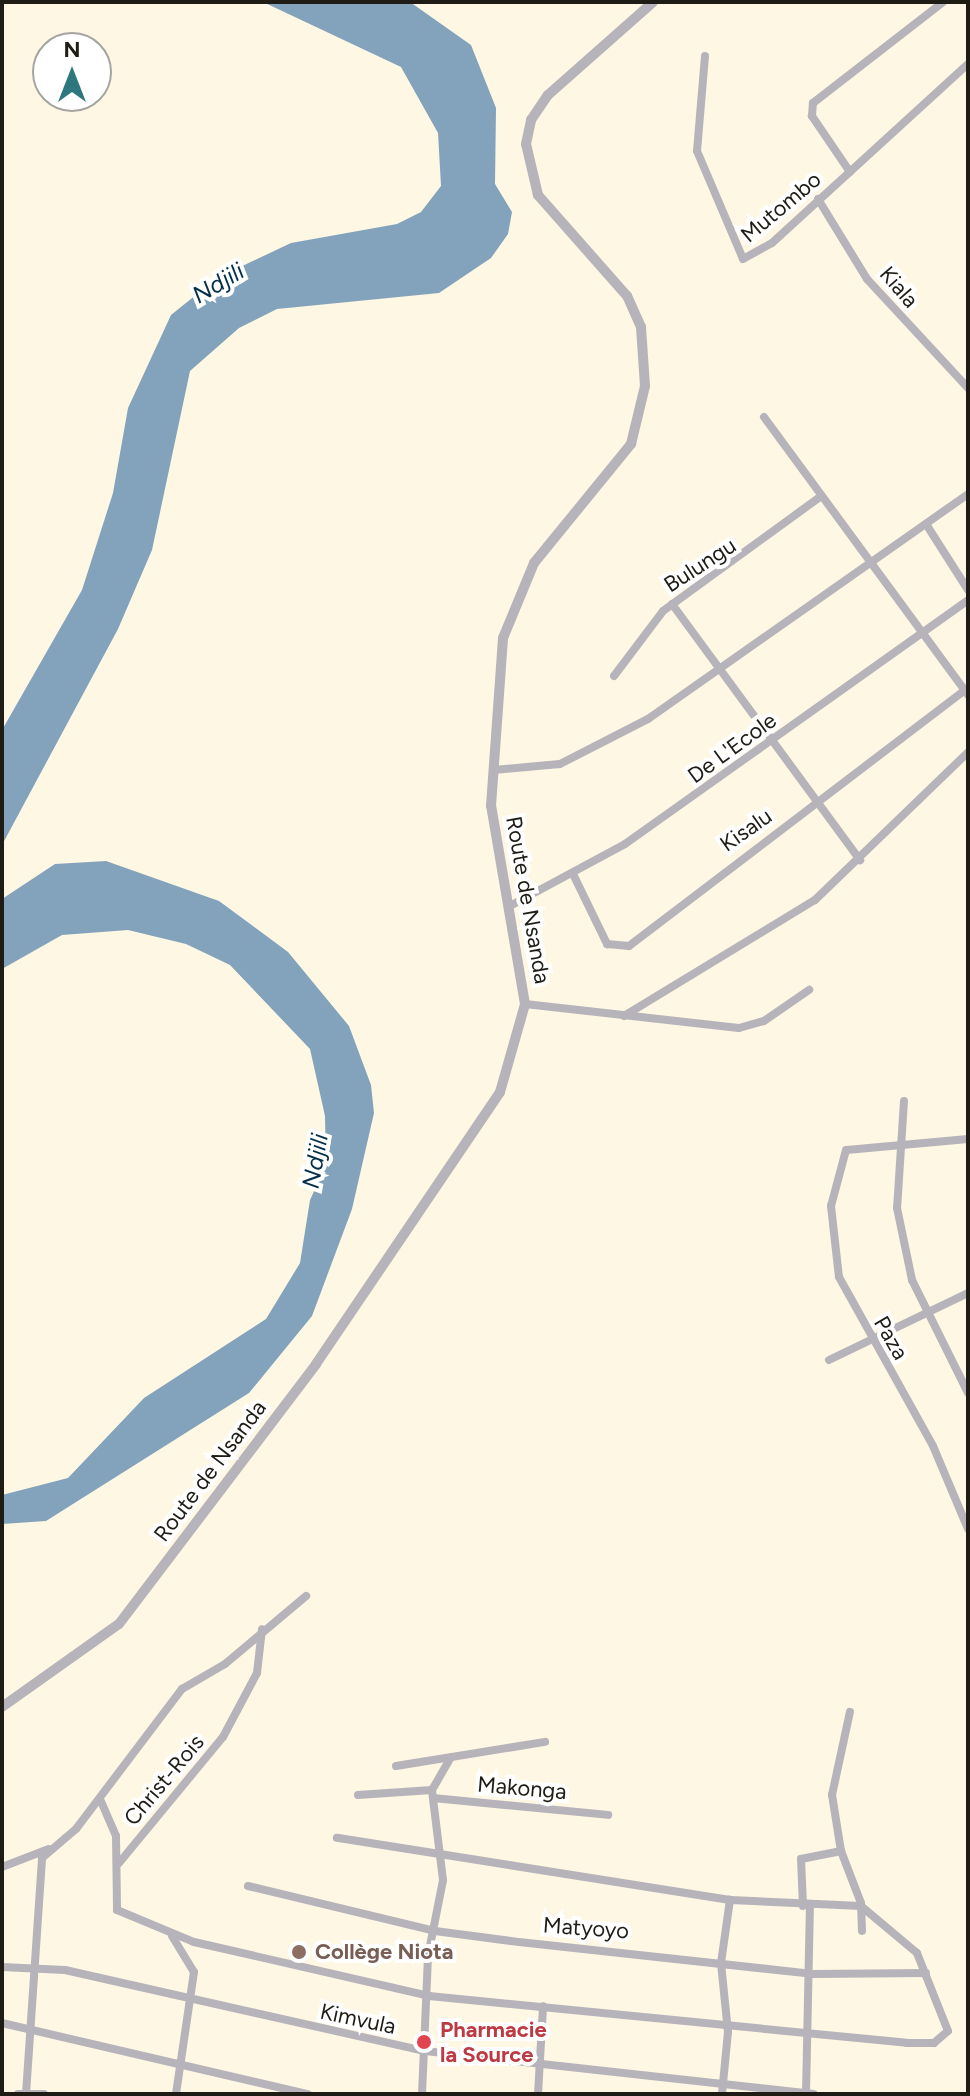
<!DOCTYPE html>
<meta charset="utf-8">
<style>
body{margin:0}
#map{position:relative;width:970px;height:2096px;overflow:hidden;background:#fef7e4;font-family:Figtree,sans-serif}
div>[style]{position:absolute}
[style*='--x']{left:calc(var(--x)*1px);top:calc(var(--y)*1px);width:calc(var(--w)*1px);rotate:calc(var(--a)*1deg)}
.water>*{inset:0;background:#83a3bc}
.minor>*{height:8px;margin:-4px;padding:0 4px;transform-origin:4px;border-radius:4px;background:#b7b3ba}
.tertiary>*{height:10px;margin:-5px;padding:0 5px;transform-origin:5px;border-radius:5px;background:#b7b3ba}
.dots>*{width:22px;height:22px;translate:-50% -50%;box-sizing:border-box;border:4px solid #fff;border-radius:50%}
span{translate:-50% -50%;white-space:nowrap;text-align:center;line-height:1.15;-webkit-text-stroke:8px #fff;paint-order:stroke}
.street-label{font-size:22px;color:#1e1c15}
.education-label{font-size:22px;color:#785e54;font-weight:700}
.left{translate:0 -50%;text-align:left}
.health-label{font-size:22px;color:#be3a42;font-weight:700}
.water-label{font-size:24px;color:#052e48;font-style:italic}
.frame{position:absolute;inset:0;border:4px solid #1e1c15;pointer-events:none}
.north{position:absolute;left:32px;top:32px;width:80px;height:80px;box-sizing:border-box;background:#fff;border:2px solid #a5a4a1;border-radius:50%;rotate:0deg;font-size:22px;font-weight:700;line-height:32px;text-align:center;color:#1e1c15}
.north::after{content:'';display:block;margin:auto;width:28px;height:36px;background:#2f777f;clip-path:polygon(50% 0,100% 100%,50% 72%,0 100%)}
</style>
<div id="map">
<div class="water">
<i style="clip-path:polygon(263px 2px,410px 2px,471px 45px,496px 108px,495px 184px,512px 212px,508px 234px,491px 258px,439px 293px,277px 309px,239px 328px,190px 371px,152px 550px,118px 629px,2px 845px,2px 730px,82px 590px,113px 493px,128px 408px,171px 315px,217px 278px,291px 243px,397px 224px,421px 212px,441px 186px,438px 133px,401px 67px)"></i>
<i style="clip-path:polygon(106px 861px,219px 901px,288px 952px,349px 1026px,371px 1085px,374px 1113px,352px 1209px,312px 1316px,249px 1393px,46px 1521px,2px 1524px,2px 1495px,68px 1478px,144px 1398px,266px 1319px,300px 1263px,310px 1200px,326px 1165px,325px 1116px,310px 1049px,230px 965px,186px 944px,128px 930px,62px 935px,2px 969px,2px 899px,55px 864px)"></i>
</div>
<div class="minor">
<i style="--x:705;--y:56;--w:95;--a:94.8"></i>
<i style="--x:697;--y:151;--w:117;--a:66.9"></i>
<i style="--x:743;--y:259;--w:33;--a:-29"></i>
<i style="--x:772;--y:243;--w:265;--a:-42.4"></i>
<i style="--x:850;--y:172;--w:68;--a:-124.2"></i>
<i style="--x:812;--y:116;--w:13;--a:-86"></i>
<i style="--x:813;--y:103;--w:165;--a:-37.8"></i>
<i style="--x:818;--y:199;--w:94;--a:58.5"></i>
<i style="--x:867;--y:279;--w:149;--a:47.2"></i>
<i style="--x:764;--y:417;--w:345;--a:53.7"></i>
<i style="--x:926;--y:524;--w:78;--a:57.5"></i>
<i style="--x:672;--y:604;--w:318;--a:53.7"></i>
<i style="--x:614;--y:676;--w:81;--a:-53"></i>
<i style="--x:663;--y:611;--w:194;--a:-36"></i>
<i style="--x:493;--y:770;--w:67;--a:-5.1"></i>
<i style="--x:560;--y:764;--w:99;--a:-27.1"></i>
<i style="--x:648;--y:719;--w:391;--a:-35.1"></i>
<i style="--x:574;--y:876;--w:76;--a:64.1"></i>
<i style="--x:607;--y:944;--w:22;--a:5"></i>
<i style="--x:629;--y:946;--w:426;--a:-37.3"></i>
<i style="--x:508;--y:907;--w:133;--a:-28.3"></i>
<i style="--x:625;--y:844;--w:421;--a:-35.4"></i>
<i style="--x:525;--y:1004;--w:215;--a:6.4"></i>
<i style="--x:739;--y:1028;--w:26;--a:-16"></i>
<i style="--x:764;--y:1021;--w:55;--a:-34.6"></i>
<i style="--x:624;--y:1016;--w:223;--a:-31.3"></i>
<i style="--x:815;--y:900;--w:213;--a:-44"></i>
<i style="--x:904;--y:1101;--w:107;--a:93.7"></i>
<i style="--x:897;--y:1208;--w:74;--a:78.2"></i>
<i style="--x:912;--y:1280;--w:126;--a:63.6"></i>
<i style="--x:968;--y:1139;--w:122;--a:174.8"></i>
<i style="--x:846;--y:1150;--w:58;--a:105"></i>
<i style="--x:831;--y:1206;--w:71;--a:83.6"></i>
<i style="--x:839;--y:1277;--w:193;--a:60.9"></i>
<i style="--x:933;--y:1446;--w:90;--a:67.1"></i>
<i style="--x:829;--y:1360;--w:154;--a:-25.7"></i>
<i style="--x:396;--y:1766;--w:151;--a:-9.2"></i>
<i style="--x:358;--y:1795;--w:74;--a:-3.9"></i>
<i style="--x:433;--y:1798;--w:176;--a:5.5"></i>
<i style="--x:100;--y:1799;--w:40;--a:66.6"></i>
<i style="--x:116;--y:1836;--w:74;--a:89.2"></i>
<i style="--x:117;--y:1910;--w:83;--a:22.6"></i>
<i style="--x:194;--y:1942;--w:241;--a:12.9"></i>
<i style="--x:429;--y:1996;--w:480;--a:5.6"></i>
<i style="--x:907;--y:2043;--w:27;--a:0"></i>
<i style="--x:934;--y:2043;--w:18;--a:-41"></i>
<i style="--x:948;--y:2031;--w:84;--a:-111.7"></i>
<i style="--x:917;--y:1953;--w:73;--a:-140"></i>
<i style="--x:861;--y:1906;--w:131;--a:-177.4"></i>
<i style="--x:730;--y:1900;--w:398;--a:-171"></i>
<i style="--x:841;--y:1851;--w:56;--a:69"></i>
<i style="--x:861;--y:1903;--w:28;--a:88"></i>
<i style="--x:119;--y:1863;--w:163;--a:-50.5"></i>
<i style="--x:223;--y:1737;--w:72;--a:-62"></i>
<i style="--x:257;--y:1673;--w:44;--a:-83.5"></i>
<i style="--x:2;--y:1867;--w:50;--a:-21"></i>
<i style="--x:248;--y:1886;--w:192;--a:13.5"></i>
<i style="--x:435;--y:1931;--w:85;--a:7.5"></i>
<i style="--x:519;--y:1942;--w:295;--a:6.2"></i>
<i style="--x:812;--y:1974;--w:114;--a:-0.5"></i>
<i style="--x:803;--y:1906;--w:47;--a:-92.4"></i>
<i style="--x:801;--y:1859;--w:41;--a:-11.3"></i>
<i style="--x:841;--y:1851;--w:57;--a:-99.1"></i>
<i style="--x:832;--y:1795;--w:85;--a:-77.8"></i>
<i style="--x:172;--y:1936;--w:42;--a:58.6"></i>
<i style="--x:194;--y:1972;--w:123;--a:98.4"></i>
<i style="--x:2;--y:1967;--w:63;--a:2.7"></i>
<i style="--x:65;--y:1970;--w:369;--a:12.7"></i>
<i style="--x:425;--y:2051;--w:391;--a:6.3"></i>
<i style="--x:2;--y:2023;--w:314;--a:13.1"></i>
<i style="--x:18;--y:2094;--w:26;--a:0"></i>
<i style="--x:26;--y:2094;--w:237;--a:-86.1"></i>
<i style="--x:42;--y:1858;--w:45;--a:-40.5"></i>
<i style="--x:76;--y:1829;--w:176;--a:-52.9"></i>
<i style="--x:182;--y:1689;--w:50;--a:-30.2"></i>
<i style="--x:225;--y:1664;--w:106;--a:-40"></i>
<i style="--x:422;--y:2094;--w:138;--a:-87.5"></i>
<i style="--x:428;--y:1956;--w:77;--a:-78.8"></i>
<i style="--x:443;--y:1880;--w:91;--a:-97"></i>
<i style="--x:432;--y:1790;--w:38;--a:-60"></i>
<i style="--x:538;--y:2094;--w:88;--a:-86.7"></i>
<i style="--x:722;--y:2094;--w:62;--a:-84.5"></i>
<i style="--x:728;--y:2032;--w:69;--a:-95.8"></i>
<i style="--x:721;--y:1963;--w:64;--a:-81.9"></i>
<i style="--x:806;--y:2094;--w:186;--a:-88.8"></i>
</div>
<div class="tertiary">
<i style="--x:2;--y:1707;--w:143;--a:-35.4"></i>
<i style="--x:119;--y:1624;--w:326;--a:-52.8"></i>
<i style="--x:316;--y:1364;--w:328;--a:-55.9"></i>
<i style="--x:500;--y:1092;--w:91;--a:-74.1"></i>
<i style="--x:525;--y:1004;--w:201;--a:-99.7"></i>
<i style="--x:491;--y:806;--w:168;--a:-85.9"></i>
<i style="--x:503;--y:638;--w:81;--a:-67.5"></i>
<i style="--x:534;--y:563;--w:154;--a:-50.8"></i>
<i style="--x:631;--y:444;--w:60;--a:-76.4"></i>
<i style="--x:645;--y:386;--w:59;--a:-93.9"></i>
<i style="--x:641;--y:327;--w:34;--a:-114"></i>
<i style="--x:627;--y:296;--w:135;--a:-131.4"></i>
<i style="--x:538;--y:195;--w:52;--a:-103.2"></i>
<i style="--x:526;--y:144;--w:25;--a:-78"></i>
<i style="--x:531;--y:120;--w:30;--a:-56"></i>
<i style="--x:548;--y:95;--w:140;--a:-41.5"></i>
</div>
<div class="dots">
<i style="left:299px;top:1952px;background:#8d6e63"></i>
<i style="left:424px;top:2042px;background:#e0444e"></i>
</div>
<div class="street-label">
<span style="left:781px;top:207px;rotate:-40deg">Mutombo</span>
<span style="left:899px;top:287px;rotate:49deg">Kiala</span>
<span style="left:700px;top:565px;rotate:-33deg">Bulungu</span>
<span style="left:732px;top:748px;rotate:-36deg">De L'Ecole</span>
<span style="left:746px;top:830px;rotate:-35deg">Kisalu</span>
<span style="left:528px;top:900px;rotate:80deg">Route de Nsanda</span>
<span style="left:891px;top:1338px;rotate:60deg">Paza</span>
<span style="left:210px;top:1471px;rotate:-53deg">Route de Nsanda</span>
<span style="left:164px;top:1780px;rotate:-50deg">Christ-Rois</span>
<span style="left:522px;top:1788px;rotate:5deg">Makonga</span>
<span style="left:586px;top:1928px;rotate:4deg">Matyoyo</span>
<span style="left:358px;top:2019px;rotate:12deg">Kimvula</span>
</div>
<div class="education-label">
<span class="left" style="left:315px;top:1952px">Collège Niota</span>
</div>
<div class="health-label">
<span class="left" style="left:440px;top:2042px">Pharmacie<br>la Source</span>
</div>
<div class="water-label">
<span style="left:218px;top:283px;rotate:-31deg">Ndjili</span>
<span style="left:315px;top:1161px;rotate:-80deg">Ndjili</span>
</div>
<div class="frame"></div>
<div class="north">N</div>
</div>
